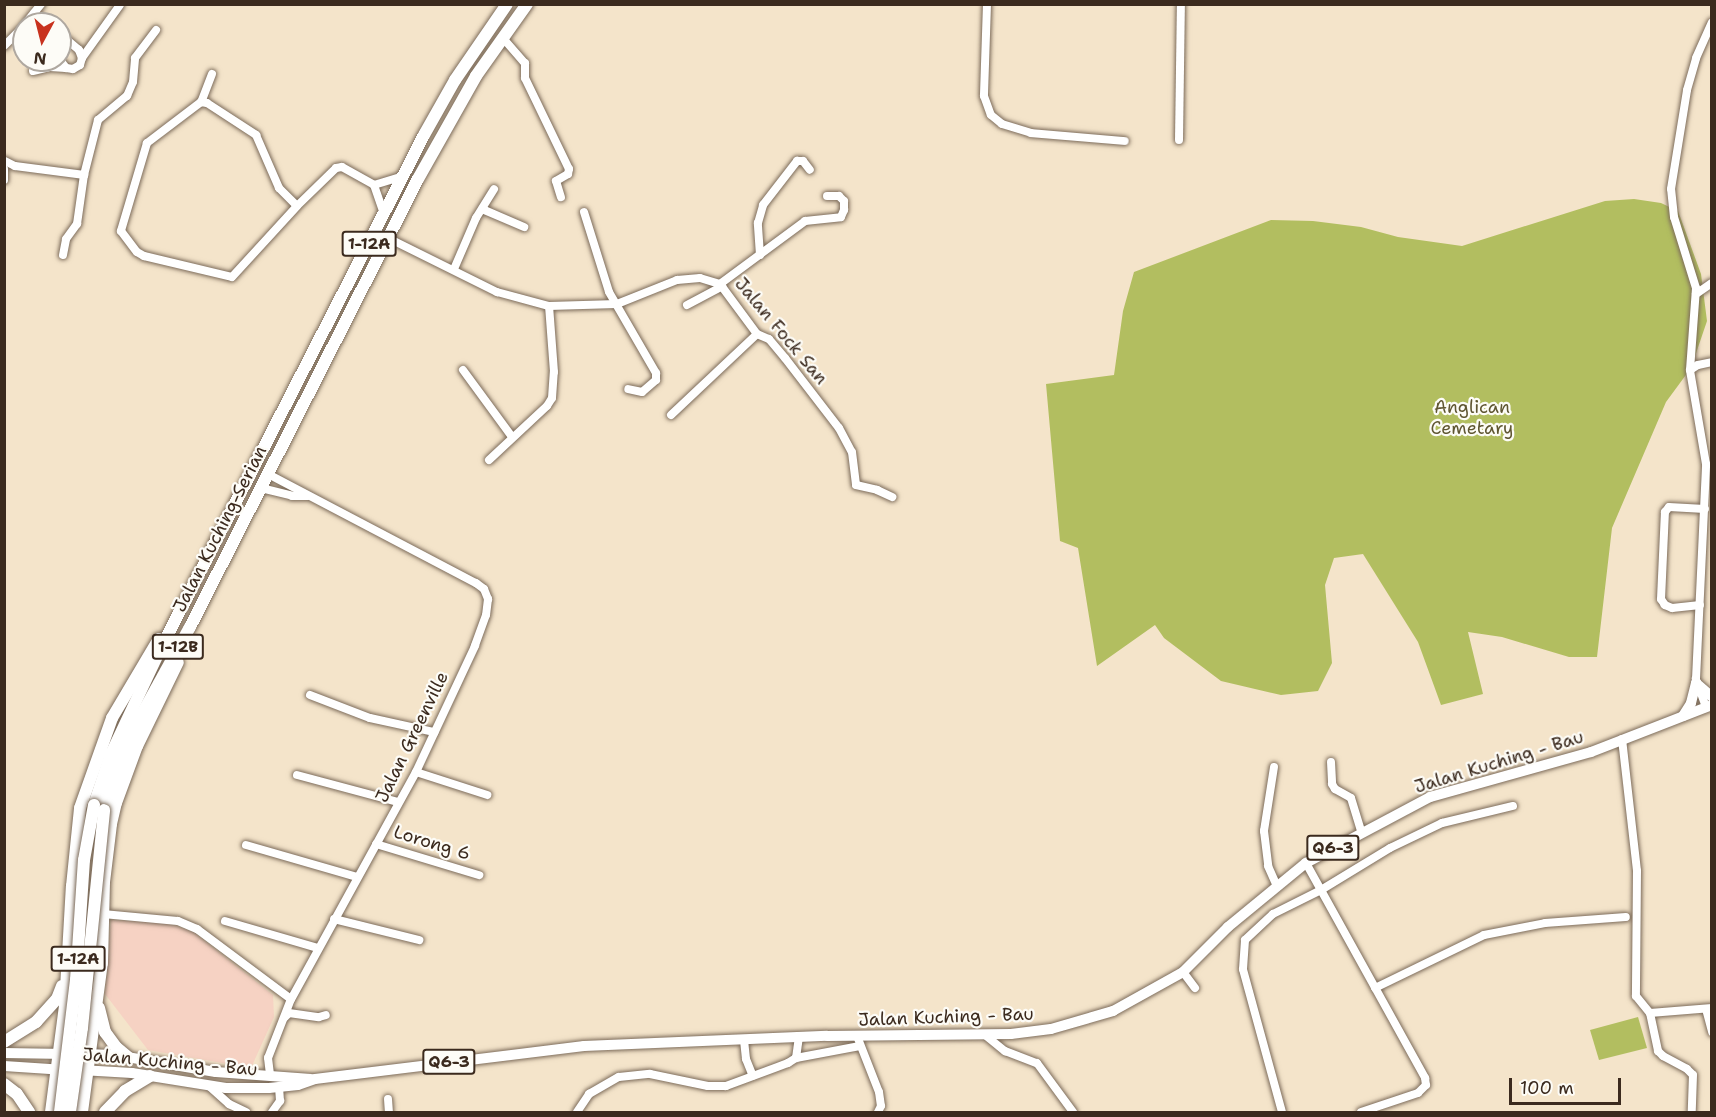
<!DOCTYPE html>
<style>
body{margin:0}
#map{position:relative;width:1716px;height:1117px;overflow:hidden;background:#f4e4ca;font-family:"Shantell Sans",sans-serif}
div>[style]{position:absolute}
[style*='--x']{left:calc(var(--x)*1px);top:calc(var(--y)*1px);width:calc(var(--w)*1px);rotate:calc(var(--a)*1deg)}
.built>*{inset:0;background:#f6d2c3}
.green>*{inset:0;background:#b2be60}
.roads{filter:drop-shadow(0 0 2px #7c6b5a) drop-shadow(0 0 2px #7c6b5a)}
.minor>*{height:8px;margin:-4px;padding:0 4px;transform-origin:4px;border-radius:4px;background:#fff}
.major>*{height:10px;margin:-5px;padding:0 5px;transform-origin:5px;border-radius:5px;background:#fff}
.highway>*{height:12px;margin:-6px;padding:0 6px;transform-origin:6px;border-radius:6px;background:#fff}
.bridges{filter:drop-shadow(0 0 2px #7c6b5a) drop-shadow(0 0 2px #7c6b5a)}
.highway-bridge>*{height:12px;margin:-6px;padding:0 6px;transform-origin:6px;border-radius:6px;background:#fff}
span{translate:-50% -50%;white-space:nowrap;text-align:center;line-height:1.15;-webkit-text-stroke:4.5px #fdfcf7;paint-order:stroke}
.shield-label span{padding:2px 4px;background:#fdfcf7;border:2px solid;border-radius:4px;-webkit-text-stroke-width:0}
.shield-label{font-size:16px;color:#3b2a1e;font-weight:700}
.street-label{font-size:18px;color:#3b2a1e}
.park-label{font-size:18px;color:#5f5632}
.frame{position:absolute;inset:0;border:6px solid #3b2a1e;pointer-events:none}
.north{position:absolute;left:12px;top:12px;width:60px;height:60px;box-sizing:border-box;background:#fdfcf7;border:2px solid #afa8a0;border-radius:50%;rotate:187deg;font-size:16px;font-weight:700;line-height:24px;text-align:center;color:#3b2a1e}
.north::after{content:'';display:block;margin:auto;width:21px;height:27px;background:#c8321e;clip-path:polygon(50% 0,100% 100%,50% 72%,0 100%)}
.scale{position:absolute;left:1509px;top:1078px;width:112px;height:27px;box-sizing:border-box;border:3px solid #3b2a1e;border-top:0;padding-left:8px;font-size:18px;line-height:21px;white-space:nowrap;color:#3b2a1e;-webkit-text-stroke:4px #fdfcf7;paint-order:stroke}
</style>
<div id="map">
<div class="built">
<i style="clip-path:polygon(111px 920px,167px 923px,193px 932px,273px 995px,274px 1017px,251px 1068px,148px 1050px,105px 994px)"></i>
</div>
<div class="green">
<i style="clip-path:polygon(1634px 199px,1661px 203px,1678px 211px,1701px 274px,1707px 321px,1691px 368px,1666px 402px,1612px 528px,1597px 657px,1569px 657px,1502px 637px,1468px 632px,1483px 694px,1441px 705px,1418px 642px,1363px 554px,1334px 558px,1325px 585px,1332px 663px,1318px 691px,1281px 695px,1221px 681px,1164px 638px,1155px 625px,1097px 666px,1078px 548px,1060px 541px,1046px 384px,1114px 375px,1123px 311px,1134px 272px,1271px 220px,1313px 221px,1361px 227px,1398px 237px,1462px 246px,1605px 201px)"></i>
<i style="clip-path:polygon(1638px 1017px,1647px 1048px,1599px 1060px,1590px 1030px)"></i>
</div>
<div class="roads">
<div class="minor">
<i style="--x:987;--y:4;--w:92;--a:91.9"></i>
<i style="--x:984;--y:96;--w:20;--a:70"></i>
<i style="--x:991;--y:115;--w:14;--a:39"></i>
<i style="--x:1002;--y:124;--w:30;--a:17"></i>
<i style="--x:1031;--y:133;--w:94;--a:4.9"></i>
<i style="--x:34;--y:13;--w:17;--a:40"></i>
<i style="--x:25;--y:24;--w:26;--a:-51"></i>
<i style="--x:502;--y:37;--w:35;--a:49"></i>
<i style="--x:525;--y:63;--w:15;--a:90"></i>
<i style="--x:525;--y:78;--w:101;--a:64.2"></i>
<i style="--x:569;--y:169;--w:5;--a:101"></i>
<i style="--x:568;--y:174;--w:14;--a:150"></i>
<i style="--x:556;--y:181;--w:17;--a:73"></i>
<i style="--x:4;--y:46;--w:28;--a:-45"></i>
<i style="--x:82;--y:58;--w:65;--a:-54.4"></i>
<i style="--x:60;--y:60;--w:10;--a:53"></i>
<i style="--x:66;--y:68;--w:7;--a:8"></i>
<i style="--x:73;--y:69;--w:8;--a:-30"></i>
<i style="--x:80;--y:65;--w:7;--a:-74"></i>
<i style="--x:82;--y:58;--w:9;--a:-111"></i>
<i style="--x:79;--y:50;--w:25;--a:-140"></i>
<i style="--x:33;--y:71;--w:17;--a:-13"></i>
<i style="--x:50;--y:67;--w:16;--a:4"></i>
<i style="--x:212;--y:74;--w:30;--a:111"></i>
<i style="--x:201;--y:102;--w:68;--a:142.8"></i>
<i style="--x:147;--y:143;--w:92;--a:106.5"></i>
<i style="--x:121;--y:231;--w:26;--a:53"></i>
<i style="--x:137;--y:252;--w:8;--a:30"></i>
<i style="--x:144;--y:256;--w:90;--a:13.4"></i>
<i style="--x:232;--y:277;--w:96;--a:-47.5"></i>
<i style="--x:297;--y:206;--w:54;--a:-44.3"></i>
<i style="--x:336;--y:168;--w:6;--a:-9"></i>
<i style="--x:342;--y:167;--w:37;--a:29"></i>
<i style="--x:374;--y:185;--w:31;--a:71"></i>
<i style="--x:201;--y:102;--w:6;--a:9"></i>
<i style="--x:207;--y:103;--w:59;--a:33.1"></i>
<i style="--x:256;--y:135;--w:58;--a:66.5"></i>
<i style="--x:279;--y:188;--w:25;--a:45"></i>
<i style="--x:1179;--y:140;--w:136;--a:-89.2"></i>
<i style="--x:5;--y:161;--w:11;--a:27"></i>
<i style="--x:15;--y:166;--w:70;--a:7.4"></i>
<i style="--x:84;--y:175;--w:57;--a:-75.7"></i>
<i style="--x:98;--y:120;--w:38;--a:-40"></i>
<i style="--x:127;--y:96;--w:15;--a:-67"></i>
<i style="--x:133;--y:82;--w:24;--a:-85"></i>
<i style="--x:135;--y:58;--w:35;--a:-53"></i>
<i style="--x:4;--y:169;--w:11;--a:90"></i>
<i style="--x:374;--y:185;--w:30;--a:-17"></i>
<i style="--x:482;--y:209;--w:46;--a:23.2"></i>
<i style="--x:584;--y:212;--w:84;--a:72.6"></i>
<i style="--x:609;--y:292;--w:94;--a:59.9"></i>
<i style="--x:656;--y:373;--w:7;--a:90"></i>
<i style="--x:656;--y:380;--w:18;--a:139"></i>
<i style="--x:642;--y:392;--w:14;--a:-168"></i>
<i style="--x:388;--y:238;--w:122;--a:26.4"></i>
<i style="--x:497;--y:292;--w:54;--a:15.1"></i>
<i style="--x:549;--y:306;--w:68;--a:-1.7"></i>
<i style="--x:617;--y:304;--w:65;--a:-21.8"></i>
<i style="--x:677;--y:280;--w:23;--a:-5"></i>
<i style="--x:700;--y:278;--w:21;--a:17"></i>
<i style="--x:720;--y:284;--w:62;--a:53.5"></i>
<i style="--x:757;--y:334;--w:13;--a:23"></i>
<i style="--x:769;--y:339;--w:25;--a:50"></i>
<i style="--x:785;--y:358;--w:88;--a:52.4"></i>
<i style="--x:839;--y:428;--w:27;--a:62"></i>
<i style="--x:852;--y:452;--w:33;--a:83"></i>
<i style="--x:856;--y:485;--w:22;--a:13"></i>
<i style="--x:877;--y:490;--w:17;--a:25"></i>
<i style="--x:63;--y:255;--w:16;--a:-79"></i>
<i style="--x:66;--y:239;--w:19;--a:-54"></i>
<i style="--x:77;--y:224;--w:49;--a:-81.9"></i>
<i style="--x:760;--y:255;--w:32;--a:-94"></i>
<i style="--x:758;--y:223;--w:19;--a:-74"></i>
<i style="--x:763;--y:205;--w:56;--a:-52.3"></i>
<i style="--x:797;--y:161;--w:6;--a:0"></i>
<i style="--x:803;--y:161;--w:11;--a:52"></i>
<i style="--x:454;--y:269;--w:56;--a:-66.7"></i>
<i style="--x:476;--y:218;--w:34;--a:-58"></i>
<i style="--x:720;--y:284;--w:106;--a:-36.5"></i>
<i style="--x:805;--y:221;--w:36;--a:-6"></i>
<i style="--x:841;--y:217;--w:8;--a:-67"></i>
<i style="--x:844;--y:210;--w:9;--a:-90"></i>
<i style="--x:844;--y:201;--w:7;--a:-135"></i>
<i style="--x:839;--y:196;--w:12;--a:180"></i>
<i style="--x:1696;--y:294;--w:19;--a:-35"></i>
<i style="--x:687;--y:305;--w:40;--a:-28"></i>
<i style="--x:463;--y:370;--w:83;--a:53.8"></i>
<i style="--x:1690;--y:370;--w:9;--a:-32"></i>
<i style="--x:1698;--y:365;--w:14;--a:-12"></i>
<i style="--x:671;--y:415;--w:118;--a:-43.3"></i>
<i style="--x:489;--y:460;--w:79;--a:-43"></i>
<i style="--x:547;--y:406;--w:9;--a:-58"></i>
<i style="--x:552;--y:398;--w:26;--a:-86"></i>
<i style="--x:554;--y:372;--w:66;--a:-94.3"></i>
<i style="--x:268;--y:474;--w:235;--a:27.7"></i>
<i style="--x:476;--y:583;--w:10;--a:37"></i>
<i style="--x:484;--y:589;--w:11;--a:68"></i>
<i style="--x:488;--y:599;--w:16;--a:97"></i>
<i style="--x:486;--y:615;--w:33;--a:110"></i>
<i style="--x:475;--y:646;--w:139;--a:115.1"></i>
<i style="--x:416;--y:772;--w:259;--a:118.8"></i>
<i style="--x:291;--y:999;--w:63;--a:111.3"></i>
<i style="--x:268;--y:1058;--w:17;--a:83"></i>
<i style="--x:261;--y:488;--w:32;--a:14"></i>
<i style="--x:292;--y:496;--w:16;--a:0"></i>
<i style="--x:1700;--y:605;--w:28;--a:174"></i>
<i style="--x:1672;--y:608;--w:8;--a:-157"></i>
<i style="--x:1665;--y:605;--w:7;--a:-124"></i>
<i style="--x:1661;--y:599;--w:87;--a:-87.4"></i>
<i style="--x:1665;--y:512;--w:6;--a:-51"></i>
<i style="--x:1669;--y:507;--w:36;--a:3"></i>
<i style="--x:310;--y:695;--w:64;--a:21"></i>
<i style="--x:370;--y:718;--w:66;--a:12.3"></i>
<i style="--x:1706;--y:707;--w:30;--a:-110"></i>
<i style="--x:1696;--y:679;--w:215;--a:-87.3"></i>
<i style="--x:1706;--y:464;--w:95;--a:-99.7"></i>
<i style="--x:1690;--y:370;--w:82;--a:-85.8"></i>
<i style="--x:1696;--y:288;--w:74;--a:-107.2"></i>
<i style="--x:1674;--y:217;--w:28;--a:-96"></i>
<i style="--x:1671;--y:189;--w:100;--a:-80.8"></i>
<i style="--x:1687;--y:90;--w:33;--a:-74"></i>
<i style="--x:1696;--y:58;--w:39;--a:-66"></i>
<i style="--x:1622;--y:739;--w:133;--a:83.5"></i>
<i style="--x:1637;--y:871;--w:125;--a:90.5"></i>
<i style="--x:1636;--y:996;--w:22;--a:51"></i>
<i style="--x:1650;--y:1013;--w:62;--a:-4.6"></i>
<i style="--x:1331;--y:762;--w:22;--a:87"></i>
<i style="--x:1332;--y:784;--w:6;--a:59"></i>
<i style="--x:1335;--y:789;--w:18;--a:29"></i>
<i style="--x:1351;--y:798;--w:34;--a:73"></i>
<i style="--x:1274;--y:767;--w:65;--a:98.9"></i>
<i style="--x:1264;--y:831;--w:35;--a:83"></i>
<i style="--x:1268;--y:866;--w:22;--a:66"></i>
<i style="--x:416;--y:772;--w:75;--a:17.9"></i>
<i style="--x:297;--y:775;--w:105;--a:15"></i>
<i style="--x:376;--y:844;--w:108;--a:16.8"></i>
<i style="--x:246;--y:845;--w:116;--a:16.1"></i>
<i style="--x:1306;--y:863;--w:246;--a:61"></i>
<i style="--x:1425;--y:1078;--w:7;--a:82"></i>
<i style="--x:1426;--y:1085;--w:11;--a:135"></i>
<i style="--x:1418;--y:1093;--w:60;--a:161.6"></i>
<i style="--x:103;--y:914;--w:75;--a:5.3"></i>
<i style="--x:178;--y:921;--w:21;--a:23"></i>
<i style="--x:197;--y:929;--w:117;--a:36.7"></i>
<i style="--x:334;--y:919;--w:88;--a:13.9"></i>
<i style="--x:225;--y:921;--w:97;--a:16.2"></i>
<i style="--x:1183;--y:972;--w:20;--a:53"></i>
<i style="--x:1375;--y:988;--w:121;--a:-25.9"></i>
<i style="--x:1484;--y:935;--w:62;--a:-11.1"></i>
<i style="--x:1545;--y:923;--w:81;--a:-4.2"></i>
<i style="--x:1706;--y:1009;--w:24;--a:75"></i>
<i style="--x:1650;--y:1013;--w:39;--a:78"></i>
<i style="--x:1658;--y:1051;--w:7;--a:45"></i>
<i style="--x:1663;--y:1056;--w:27;--a:28"></i>
<i style="--x:1687;--y:1069;--w:8;--a:45"></i>
<i style="--x:1693;--y:1075;--w:37;--a:92"></i>
<i style="--x:284;--y:1018;--w:7;--a:-45"></i>
<i style="--x:289;--y:1013;--w:30;--a:8"></i>
<i style="--x:319;--y:1017;--w:7;--a:-16"></i>
<i style="--x:985;--y:1035;--w:26;--a:39"></i>
<i style="--x:1005;--y:1051;--w:34;--a:21"></i>
<i style="--x:1037;--y:1063;--w:61;--a:53.7"></i>
<i style="--x:857;--y:1036;--w:60;--a:68.6"></i>
<i style="--x:879;--y:1092;--w:14;--a:82"></i>
<i style="--x:881;--y:1106;--w:7;--a:117"></i>
<i style="--x:744;--y:1040;--w:19;--a:84"></i>
<i style="--x:746;--y:1059;--w:18;--a:68"></i>
<i style="--x:796;--y:1058;--w:65;--a:-10.6"></i>
<i style="--x:209;--y:1086;--w:27;--a:42"></i>
<i style="--x:229;--y:1104;--w:19;--a:25"></i>
<i style="--x:388;--y:1099;--w:13;--a:86"></i>
<i style="--x:272;--y:1112;--w:14;--a:-54"></i>
<i style="--x:280;--y:1101;--w:14;--a:-94"></i>
<i style="--x:577;--y:1112;--w:22;--a:-56"></i>
<i style="--x:589;--y:1094;--w:34;--a:-30"></i>
<i style="--x:619;--y:1077;--w:31;--a:-6"></i>
<i style="--x:650;--y:1074;--w:59;--a:11.7"></i>
<i style="--x:708;--y:1086;--w:18;--a:0"></i>
<i style="--x:726;--y:1086;--w:66;--a:-20.4"></i>
<i style="--x:788;--y:1063;--w:9;--a:-32"></i>
<i style="--x:796;--y:1058;--w:21;--a:-82"></i>
<i style="--x:1282;--y:1112;--w:148;--a:-105.3"></i>
<i style="--x:1243;--y:969;--w:29;--a:-86"></i>
<i style="--x:1245;--y:940;--w:38;--a:-43"></i>
<i style="--x:1273;--y:914;--w:54;--a:-26.6"></i>
<i style="--x:1321;--y:890;--w:81;--a:-31.3"></i>
<i style="--x:1390;--y:848;--w:58;--a:-25.7"></i>
<i style="--x:1442;--y:823;--w:73;--a:-13.5"></i>
</div>
<div class="major">
<i style="--x:1696;--y:683;--w:21;--a:41"></i>
<i style="--x:1683;--y:716;--w:15;--a:-58"></i>
<i style="--x:1691;--y:703;--w:21;--a:-76"></i>
<i style="--x:4;--y:1053;--w:63;--a:0.9"></i>
<i style="--x:83;--y:1054;--w:32;--a:2"></i>
<i style="--x:115;--y:1055;--w:102;--a:9.6"></i>
<i style="--x:216;--y:1072;--w:95;--a:4.2"></i>
<i style="--x:4;--y:1066;--w:61;--a:3.8"></i>
<i style="--x:81;--y:1070;--w:51;--a:3.4"></i>
<i style="--x:132;--y:1073;--w:95;--a:9.1"></i>
<i style="--x:226;--y:1088;--w:43;--a:0"></i>
<i style="--x:269;--y:1088;--w:29;--a:-6"></i>
<i style="--x:298;--y:1085;--w:18;--a:-19"></i>
<i style="--x:315;--y:1079;--w:271;--a:-7"></i>
<i style="--x:584;--y:1046;--w:243;--a:-2.4"></i>
<i style="--x:827;--y:1036;--w:184;--a:-0.6"></i>
<i style="--x:1011;--y:1034;--w:40;--a:-7.1"></i>
<i style="--x:1051;--y:1029;--w:65;--a:-16.2"></i>
<i style="--x:1113;--y:1011;--w:80;--a:-29.1"></i>
<i style="--x:1183;--y:972;--w:64;--a:-45"></i>
<i style="--x:1228;--y:927;--w:101;--a:-39.4"></i>
<i style="--x:1306;--y:863;--w:140;--a:-28"></i>
<i style="--x:1430;--y:797;--w:167;--a:-15.6"></i>
<i style="--x:1591;--y:752;--w:130;--a:-21.2"></i>
</div>
<div class="highway">
<i style="--x:94;--y:805;--w:54;--a:-71.6"></i>
<i style="--x:111;--y:754;--w:115;--a:-64.8"></i>
<i style="--x:160;--y:650;--w:579;--a:-62.86"></i>
<i style="--x:424;--y:135;--w:63;--a:-60.6"></i>
<i style="--x:455;--y:80;--w:92;--a:-55.6"></i>
<i style="--x:104;--y:810;--w:52;--a:-72.3"></i>
<i style="--x:120;--y:760;--w:41;--a:-65.3"></i>
<i style="--x:137;--y:723;--w:110;--a:-61.1"></i>
<i style="--x:190;--y:627;--w:503;--a:-63.03"></i>
<i style="--x:418;--y:179;--w:118;--a:-60.6"></i>
<i style="--x:476;--y:76;--w:88;--a:-54.7"></i>
<i style="--x:99;--y:1008;--w:25;--a:76"></i>
<i style="--x:105;--y:1032;--w:19;--a:54"></i>
<i style="--x:116;--y:1047;--w:16;--a:40"></i>
<i style="--x:4;--y:1042;--w:38;--a:-32"></i>
<i style="--x:36;--y:1022;--w:31;--a:-48"></i>
<i style="--x:57;--y:999;--w:14;--a:-69"></i>
<i style="--x:4;--y:1084;--w:16;--a:38"></i>
<i style="--x:17;--y:1094;--w:22;--a:56"></i>
<i style="--x:51;--y:1112;--w:107;--a:-82.5"></i>
<i style="--x:65;--y:1006;--w:120;--a:-86.7"></i>
<i style="--x:72;--y:886;--w:78;--a:-84.1"></i>
<i style="--x:80;--y:808;--w:96;--a:-70.4"></i>
<i style="--x:112;--y:718;--w:92;--a:-59.3"></i>
<i style="--x:82;--y:1112;--w:150;--a:-82.4"></i>
<i style="--x:102;--y:963;--w:81;--a:-88.6"></i>
<i style="--x:104;--y:882;--w:58;--a:-83.1"></i>
<i style="--x:111;--y:824;--w:22;--a:-77"></i>
<i style="--x:116;--y:803;--w:61;--a:-69.8"></i>
<i style="--x:137;--y:746;--w:93;--a:-64"></i>
<i style="--x:105;--y:1112;--w:29;--a:-46"></i>
<i style="--x:125;--y:1091;--w:29;--a:-31"></i>
</div>
</div>
<div class="bridges">
<div class="highway-bridge">
<i style="--x:60;--y:1112;--w:133;--a:-83.1"></i>
<i style="--x:76;--y:980;--w:120;--a:-86.2"></i>
<i style="--x:84;--y:860;--w:56;--a:-79.7"></i>
<i style="--x:70;--y:1112;--w:85;--a:-81.9"></i>
<i style="--x:82;--y:1028;--w:219;--a:-84.2"></i>
</div>
</div>
<div class="shield-label">
<span style="left:369px;top:244px">1-12A</span>
<span style="left:178px;top:647px">1-12B</span>
<span style="left:1333px;top:848px">Q6-3</span>
<span style="left:78px;top:959px">1-12A</span>
<span style="left:449px;top:1062px">Q6-3</span>
</div>
<div class="street-label">
<span style="left:781px;top:331px;rotate:50deg">Jalan Fock San</span>
<span style="left:220px;top:529px;rotate:-63deg">Jalan Kuching-Serian</span>
<span style="left:412px;top:737px;rotate:-64deg">Jalan Greenville</span>
<span style="left:1499px;top:762px;rotate:-17deg">Jalan Kuching - Bau</span>
<span style="left:432px;top:843px;rotate:17deg">Lorong 6</span>
<span style="left:946px;top:1017px;rotate:-2deg">Jalan Kuching - Bau</span>
<span style="left:170px;top:1062px;rotate:5deg">Jalan Kuching - Bau</span>
</div>
<div class="park-label">
<span style="left:1472px;top:418px">Anglican<br>Cemetary</span>
</div>
<div class="frame"></div>
<div class="north">N</div>
<div class="scale">100 m</div>
</div>
